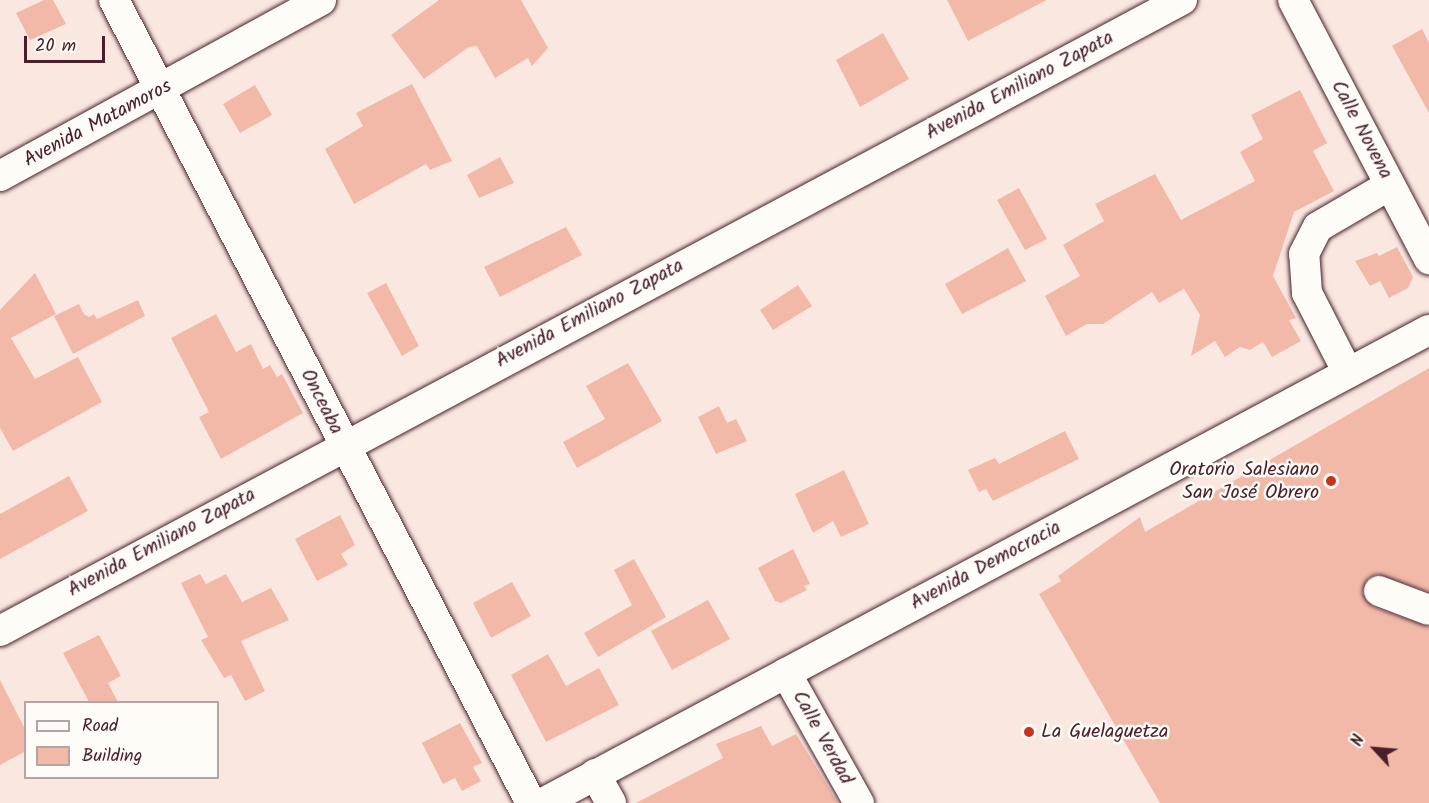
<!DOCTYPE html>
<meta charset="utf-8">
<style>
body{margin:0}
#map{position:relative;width:1429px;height:803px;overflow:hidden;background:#fae8e0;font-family:Kalam,sans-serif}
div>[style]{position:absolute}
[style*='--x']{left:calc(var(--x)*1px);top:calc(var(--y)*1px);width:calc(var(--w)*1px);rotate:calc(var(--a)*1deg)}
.building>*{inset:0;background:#f2b9a9}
.roads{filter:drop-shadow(0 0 2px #4a1f2b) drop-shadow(0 0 2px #4a1f2b)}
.minor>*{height:30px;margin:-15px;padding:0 15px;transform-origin:15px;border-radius:15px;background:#fdfcf7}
.dots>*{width:16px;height:16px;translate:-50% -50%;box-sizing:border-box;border:3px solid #fdfcf7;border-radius:50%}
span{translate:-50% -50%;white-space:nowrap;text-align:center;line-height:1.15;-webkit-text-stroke:5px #fdfcf7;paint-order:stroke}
.street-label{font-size:20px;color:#4a1f2b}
.poi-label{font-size:20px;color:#4a1f2b}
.right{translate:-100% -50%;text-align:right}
.left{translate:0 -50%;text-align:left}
.legend{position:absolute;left:24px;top:701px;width:195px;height:78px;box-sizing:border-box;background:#fdfcf7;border:2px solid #b5a4a5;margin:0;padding:8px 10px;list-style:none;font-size:18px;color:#4a1f2b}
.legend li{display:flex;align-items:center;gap:12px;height:30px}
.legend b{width:30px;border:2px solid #b5a4a5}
.north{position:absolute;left:1345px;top:719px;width:60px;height:60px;-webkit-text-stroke:4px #fdfcf7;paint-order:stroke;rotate:296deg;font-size:16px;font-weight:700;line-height:24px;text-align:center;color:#4a1f2b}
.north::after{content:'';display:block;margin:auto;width:21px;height:27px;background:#4a1f2b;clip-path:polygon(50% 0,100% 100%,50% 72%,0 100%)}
.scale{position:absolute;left:24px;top:36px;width:81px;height:27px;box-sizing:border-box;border:3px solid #4a1f2b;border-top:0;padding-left:8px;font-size:18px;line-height:21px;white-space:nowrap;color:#4a1f2b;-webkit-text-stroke:4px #fdfcf7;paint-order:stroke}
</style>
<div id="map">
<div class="building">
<i style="clip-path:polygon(44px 0,53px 0,66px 24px,30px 40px,16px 13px)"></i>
<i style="clip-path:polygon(439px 0,521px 0,548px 48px,532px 66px,528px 58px,495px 78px,477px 46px,469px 47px,424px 79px,391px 35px)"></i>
<i style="clip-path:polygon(947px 0,1047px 0,968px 41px)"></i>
<i style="clip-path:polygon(1422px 29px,1429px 43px,1429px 113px,1392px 46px)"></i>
<i style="clip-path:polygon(883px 33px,909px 79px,860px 107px,836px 60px)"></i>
<i style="clip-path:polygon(412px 84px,452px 161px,430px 170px,426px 164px,354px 204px,325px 149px,363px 126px,356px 113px)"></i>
<i style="clip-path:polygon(255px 85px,272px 115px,240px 133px,223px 104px)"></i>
<i style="clip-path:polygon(1300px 90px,1327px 143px,1313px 151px,1334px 191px,1294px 212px,1273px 276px,1296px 318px,1289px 320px,1301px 341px,1272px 357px,1263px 342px,1250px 350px,1240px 347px,1225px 357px,1215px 341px,1191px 356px,1200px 315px,1184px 289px,1159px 303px,1152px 292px,1103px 324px,1087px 324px,1066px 336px,1045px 296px,1080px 276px,1063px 245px,1104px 221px,1095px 204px,1155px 174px,1181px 220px,1255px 181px,1240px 152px,1263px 139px,1251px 115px)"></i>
<i style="clip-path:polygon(500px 157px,514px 183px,479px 198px,467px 175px)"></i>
<i style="clip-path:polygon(1019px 188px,1047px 239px,1025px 250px,997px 200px)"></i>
<i style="clip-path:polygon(566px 227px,582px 255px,500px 297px,484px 267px)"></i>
<i style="clip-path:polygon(1397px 247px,1413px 277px,1408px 288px,1389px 298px,1380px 281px,1370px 286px,1355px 261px,1377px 253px,1379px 256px)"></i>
<i style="clip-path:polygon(1008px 248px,1026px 281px,962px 314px,945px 284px)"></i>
<i style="clip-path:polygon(35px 273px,56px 314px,11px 338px,35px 379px,78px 357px,102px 402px,13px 451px,0 428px,0 310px)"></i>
<i style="clip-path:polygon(386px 283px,419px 346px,402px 356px,367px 293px)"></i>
<i style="clip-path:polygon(798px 285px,812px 306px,773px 330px,760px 310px)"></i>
<i style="clip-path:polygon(138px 300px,145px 316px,73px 354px,54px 316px,79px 304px,84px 314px,89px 317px,94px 314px,97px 319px)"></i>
<i style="clip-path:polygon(216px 314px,236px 352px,251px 344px,263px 369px,270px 365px,277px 377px,282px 374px,303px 413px,221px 459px,199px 417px,209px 412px,171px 338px)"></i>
<i style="clip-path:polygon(628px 363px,662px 421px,577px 468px,563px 442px,605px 419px,586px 386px)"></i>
<i style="clip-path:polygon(1429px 368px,1429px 592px,1377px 574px,1368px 578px,1362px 593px,1373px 607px,1429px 627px,1429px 803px,1160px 803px,1039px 594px,1061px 581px,1058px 576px,1140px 517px,1145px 532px)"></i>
<i style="clip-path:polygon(719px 406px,727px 423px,736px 419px,747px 441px,716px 454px,698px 417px)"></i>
<i style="clip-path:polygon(1065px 431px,1079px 459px,993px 501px,986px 489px,979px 492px,968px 470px,995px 458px,999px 464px)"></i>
<i style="clip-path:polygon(844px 470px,869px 524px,841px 537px,833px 521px,813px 533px,795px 494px)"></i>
<i style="clip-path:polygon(69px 476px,88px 511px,0 559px,0 514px)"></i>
<i style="clip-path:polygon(340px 515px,355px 545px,341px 554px,348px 565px,317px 581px,295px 539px)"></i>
<i style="clip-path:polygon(793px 549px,810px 584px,804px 586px,807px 590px,781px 603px,775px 601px,758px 568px)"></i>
<i style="clip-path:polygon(634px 559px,666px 617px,598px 657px,584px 633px,632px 605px,614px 570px)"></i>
<i style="clip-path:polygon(200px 574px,206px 584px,226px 574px,242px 602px,271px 588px,289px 620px,241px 641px,265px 691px,245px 701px,231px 675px,224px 678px,201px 640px,208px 637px,181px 583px)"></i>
<i style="clip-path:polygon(512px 582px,531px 616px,491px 638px,473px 603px)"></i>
<i style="clip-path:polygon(708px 600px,730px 639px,672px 670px,651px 631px)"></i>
<i style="clip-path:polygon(99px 635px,121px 676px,108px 683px,118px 702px,89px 702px,63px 653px)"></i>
<i style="clip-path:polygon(548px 654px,566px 686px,599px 668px,619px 705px,546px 742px,511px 675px)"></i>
<i style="clip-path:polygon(0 680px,26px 731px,26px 751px,0 765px)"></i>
<i style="clip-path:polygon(460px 723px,482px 763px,473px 767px,481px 781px,462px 791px,455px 778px,443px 784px,422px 743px)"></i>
<i style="clip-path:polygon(761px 726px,772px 746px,796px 734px,838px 803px,636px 803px,723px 758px,716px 744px)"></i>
</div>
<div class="roads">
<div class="minor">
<i style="--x:114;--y:0;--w:905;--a:62.56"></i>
<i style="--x:1293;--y:0;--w:293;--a:62.3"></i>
<i style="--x:0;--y:176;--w:366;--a:-28.7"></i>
<i style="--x:1348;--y:373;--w:90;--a:-117.1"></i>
<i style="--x:1307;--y:293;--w:39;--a:-94"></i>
<i style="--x:1304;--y:254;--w:30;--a:-63"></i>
<i style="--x:1318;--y:227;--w:83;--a:-30.3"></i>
<i style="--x:1379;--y:591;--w:53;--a:20.8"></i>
<i style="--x:0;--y:631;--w:1340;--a:-28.1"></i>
<i style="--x:786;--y:673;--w:149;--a:60.7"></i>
<i style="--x:595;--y:774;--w:33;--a:61"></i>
<i style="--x:543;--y:803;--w:1004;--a:-28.1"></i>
</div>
</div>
<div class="dots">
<i style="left:1331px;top:481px;background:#c8321e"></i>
<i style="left:1029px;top:732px;background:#c8321e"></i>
</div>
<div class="street-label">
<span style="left:1020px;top:86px;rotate:-28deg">Avenida Emiliano Zapata</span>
<span style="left:98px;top:124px;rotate:-28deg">Avenida Matamoros</span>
<span style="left:1361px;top:130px;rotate:62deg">Calle Novena</span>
<span style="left:590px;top:314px;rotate:-28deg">Avenida Emiliano Zapata</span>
<span style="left:321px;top:402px;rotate:63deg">Onceaba</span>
<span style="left:162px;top:543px;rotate:-28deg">Avenida Emiliano Zapata</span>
<span style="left:986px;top:566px;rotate:-28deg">Avenida Democracia</span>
<span style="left:822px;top:738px;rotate:61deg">Calle Verdad</span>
</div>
<div class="poi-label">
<span class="right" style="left:1319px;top:482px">Oratorio Salesiano<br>San José Obrero</span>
<span class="left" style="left:1041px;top:732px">La Guelaguetza</span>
</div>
<ul class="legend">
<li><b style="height:8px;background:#fdfcf7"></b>Road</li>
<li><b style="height:16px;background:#f2b9a9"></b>Building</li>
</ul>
<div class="north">N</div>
<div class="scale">20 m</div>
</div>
